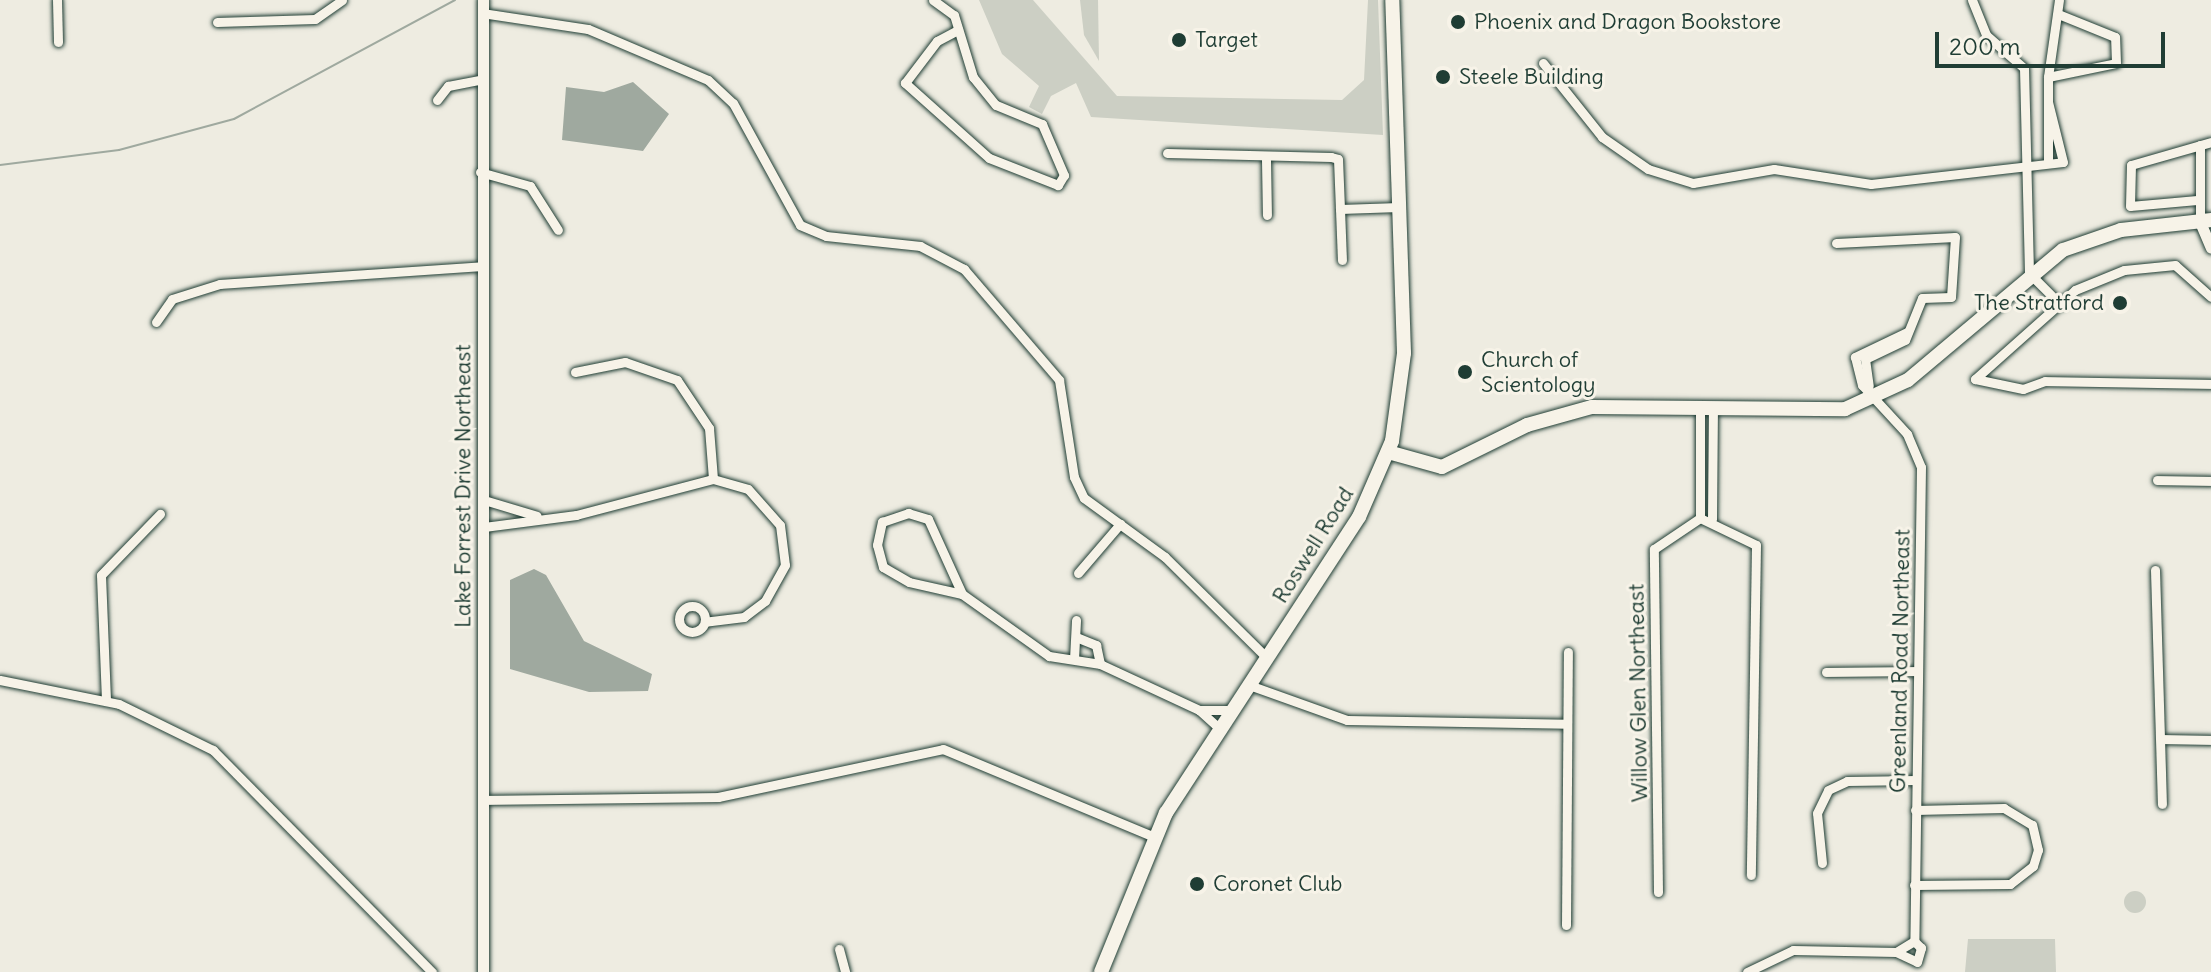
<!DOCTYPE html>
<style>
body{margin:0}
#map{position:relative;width:2211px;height:972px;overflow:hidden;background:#eeece1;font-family:Delius,sans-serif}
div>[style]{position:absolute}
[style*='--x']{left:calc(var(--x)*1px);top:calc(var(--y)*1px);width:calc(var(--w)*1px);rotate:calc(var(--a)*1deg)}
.green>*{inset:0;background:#cccfc4}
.round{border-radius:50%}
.water>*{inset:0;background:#9fa99f}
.stream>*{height:2px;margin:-1px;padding:0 1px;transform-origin:1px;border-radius:1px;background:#9fa99f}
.roads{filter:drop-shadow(0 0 2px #1f3d34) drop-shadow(0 0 2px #1f3d34)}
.minor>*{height:9px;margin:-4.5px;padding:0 4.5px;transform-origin:4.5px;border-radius:4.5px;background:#f7f3e8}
.minor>.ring{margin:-4.5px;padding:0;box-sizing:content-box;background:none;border:9px solid #f7f3e8;border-radius:50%}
.tertiary>*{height:11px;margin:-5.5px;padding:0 5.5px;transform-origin:5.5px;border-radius:5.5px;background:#f7f3e8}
.secondary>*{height:14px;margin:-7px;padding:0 7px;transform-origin:7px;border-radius:7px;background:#f7f3e8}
.primary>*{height:14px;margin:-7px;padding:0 7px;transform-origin:7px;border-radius:7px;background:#f7f3e8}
.dots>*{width:22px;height:22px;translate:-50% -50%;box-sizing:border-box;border:4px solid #f7f3e8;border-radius:50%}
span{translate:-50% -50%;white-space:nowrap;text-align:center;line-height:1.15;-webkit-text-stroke:6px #f7f3e8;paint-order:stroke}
.poi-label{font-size:22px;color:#1f3d34}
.left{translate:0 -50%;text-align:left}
.right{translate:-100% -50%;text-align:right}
.street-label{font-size:22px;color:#1f3d34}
.scale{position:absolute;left:1935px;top:32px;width:230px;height:36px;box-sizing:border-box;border:4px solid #1f3d34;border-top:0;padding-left:10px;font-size:24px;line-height:28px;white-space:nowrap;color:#1f3d34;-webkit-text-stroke:6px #f7f3e8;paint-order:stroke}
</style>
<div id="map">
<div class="green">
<i style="clip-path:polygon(979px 0,1033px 0,1117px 96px,1342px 100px,1364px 80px,1368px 0,1378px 0,1383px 135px,1091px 117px,1076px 83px,1051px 96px,1042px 114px,1029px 107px,1039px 86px,1002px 54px)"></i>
<i style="clip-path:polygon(1080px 0,1098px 0,1099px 61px,1084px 35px)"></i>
<i class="round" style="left:2124px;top:891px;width:22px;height:22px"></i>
<i style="clip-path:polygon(1968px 939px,2055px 939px,2056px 972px,1965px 972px)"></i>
</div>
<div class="water">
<i style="clip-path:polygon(633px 82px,669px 114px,643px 151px,562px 140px,566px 87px,604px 92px)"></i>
<i style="clip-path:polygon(534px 569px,546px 575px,584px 641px,652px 674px,648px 691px,589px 692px,510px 669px,510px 580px)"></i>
</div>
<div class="stream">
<i style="--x:0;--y:165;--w:120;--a:-7.2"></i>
<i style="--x:119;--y:150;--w:119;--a:-15.1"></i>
<i style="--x:234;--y:119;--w:251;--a:-28.3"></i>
</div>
<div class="roads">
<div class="minor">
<i style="--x:57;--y:0;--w:42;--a:88.6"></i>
<i style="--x:933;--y:0;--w:26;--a:36"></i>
<i style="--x:954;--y:15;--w:65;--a:73"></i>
<i style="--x:973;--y:77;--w:36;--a:51"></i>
<i style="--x:996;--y:105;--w:50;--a:22.4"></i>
<i style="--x:1042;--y:124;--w:56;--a:66.7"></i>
<i style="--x:1064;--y:175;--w:12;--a:121"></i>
<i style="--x:1058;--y:185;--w:74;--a:-158.6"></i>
<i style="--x:989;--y:158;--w:113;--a:-138.2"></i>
<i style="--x:905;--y:83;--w:53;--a:-52.7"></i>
<i style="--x:937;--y:41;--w:24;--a:-28"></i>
<i style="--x:1972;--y:0;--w:38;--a:68"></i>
<i style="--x:1986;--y:35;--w:50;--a:41"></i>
<i style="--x:2024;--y:68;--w:205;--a:88.6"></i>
<i style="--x:2029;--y:273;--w:45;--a:45"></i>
<i style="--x:482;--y:13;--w:107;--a:8.6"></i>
<i style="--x:588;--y:29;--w:130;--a:23"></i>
<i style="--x:708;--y:80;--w:34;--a:43"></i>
<i style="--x:733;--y:103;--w:139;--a:61.2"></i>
<i style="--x:800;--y:225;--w:28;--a:23"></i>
<i style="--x:826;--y:236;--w:95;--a:6.1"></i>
<i style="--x:920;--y:246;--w:50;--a:27.6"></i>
<i style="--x:964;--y:269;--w:146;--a:49.4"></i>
<i style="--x:1059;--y:380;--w:98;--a:81.2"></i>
<i style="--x:1074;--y:477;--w:23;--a:65"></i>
<i style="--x:1084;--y:498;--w:100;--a:36.1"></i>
<i style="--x:1165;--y:557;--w:144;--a:44.7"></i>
<i style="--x:217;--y:22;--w:98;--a:-1.8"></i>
<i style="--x:315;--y:19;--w:33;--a:-35"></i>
<i style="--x:1543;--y:63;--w:95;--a:51.4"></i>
<i style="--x:1602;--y:137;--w:56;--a:34.8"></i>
<i style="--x:1648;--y:169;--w:47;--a:17.3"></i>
<i style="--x:1693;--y:183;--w:82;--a:-9.8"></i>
<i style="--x:1774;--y:169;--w:98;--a:8.8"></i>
<i style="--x:1871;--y:184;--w:193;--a:-6.5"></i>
<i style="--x:2063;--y:162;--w:62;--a:-104"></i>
<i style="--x:2048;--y:77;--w:69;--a:-11.6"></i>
<i style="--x:2116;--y:63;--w:26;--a:-92"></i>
<i style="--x:2115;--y:37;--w:61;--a:-158"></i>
<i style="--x:437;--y:100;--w:18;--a:-52"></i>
<i style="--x:448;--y:86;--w:32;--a:-11"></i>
<i style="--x:2200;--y:145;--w:77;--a:90"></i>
<i style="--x:1167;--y:153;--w:164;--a:1.4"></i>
<i style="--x:1331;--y:157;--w:7;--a:16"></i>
<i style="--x:1338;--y:159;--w:50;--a:87.7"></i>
<i style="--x:1340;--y:209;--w:59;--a:-1.9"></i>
<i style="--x:1266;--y:160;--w:55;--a:89"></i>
<i style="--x:2048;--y:163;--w:86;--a:-90"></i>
<i style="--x:2048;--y:77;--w:78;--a:-81.9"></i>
<i style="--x:480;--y:172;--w:52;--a:15.6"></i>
<i style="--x:530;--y:186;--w:52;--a:57.5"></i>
<i style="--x:2197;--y:200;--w:67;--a:174.9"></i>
<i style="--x:2130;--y:206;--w:41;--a:-88.6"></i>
<i style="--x:2131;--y:165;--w:83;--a:-16"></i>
<i style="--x:1340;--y:209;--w:51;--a:87.8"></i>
<i style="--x:1836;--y:243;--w:119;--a:-2.9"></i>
<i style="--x:1955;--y:237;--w:60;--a:93.8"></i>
<i style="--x:1951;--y:297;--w:29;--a:178"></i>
<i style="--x:1922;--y:298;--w:45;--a:112"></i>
<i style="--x:1905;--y:340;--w:44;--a:154.6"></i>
<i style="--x:1865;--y:359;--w:27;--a:82"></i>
<i style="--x:2211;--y:297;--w:48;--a:-138.4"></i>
<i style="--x:2175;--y:265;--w:51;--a:174.4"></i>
<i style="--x:2124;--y:270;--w:53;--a:157.8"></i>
<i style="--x:2075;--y:290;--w:134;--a:138.3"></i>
<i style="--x:1975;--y:379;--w:49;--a:11.8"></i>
<i style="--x:2023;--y:389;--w:23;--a:-20"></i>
<i style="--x:2045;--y:381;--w:166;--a:1"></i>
<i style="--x:156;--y:322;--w:28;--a:-55"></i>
<i style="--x:172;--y:299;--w:50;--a:-17.4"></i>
<i style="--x:220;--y:284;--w:262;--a:-3.9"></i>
<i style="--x:1907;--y:332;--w:58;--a:154.3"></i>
<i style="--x:1855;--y:357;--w:29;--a:76"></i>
<i style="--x:1862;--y:385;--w:67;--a:47.4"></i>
<i style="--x:1907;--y:434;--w:36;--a:67"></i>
<i style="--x:1921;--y:467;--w:474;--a:90.8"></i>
<i style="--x:575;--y:372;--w:51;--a:-11.3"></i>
<i style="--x:625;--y:362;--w:55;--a:19.1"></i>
<i style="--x:677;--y:380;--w:58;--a:56.3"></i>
<i style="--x:709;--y:428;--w:51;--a:85.5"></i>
<i style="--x:2157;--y:480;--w:54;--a:1.1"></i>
<i style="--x:484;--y:500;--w:55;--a:16.8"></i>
<i style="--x:1700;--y:518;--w:108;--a:-90"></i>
<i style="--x:1712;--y:519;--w:109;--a:-89.5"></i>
<i style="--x:484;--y:527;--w:93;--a:-7.4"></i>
<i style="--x:576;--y:515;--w:142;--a:-14.7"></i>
<i style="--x:713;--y:479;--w:36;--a:16"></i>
<i style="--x:748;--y:489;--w:48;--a:48.4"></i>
<i style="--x:780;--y:525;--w:40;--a:82.9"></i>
<i style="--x:785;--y:565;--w:41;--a:119.1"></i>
<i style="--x:765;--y:601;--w:26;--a:143"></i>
<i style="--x:744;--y:617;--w:39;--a:173"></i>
<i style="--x:2155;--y:570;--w:234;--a:88.3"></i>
<i style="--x:1078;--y:573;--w:65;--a:-49.4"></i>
<i style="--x:962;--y:594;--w:54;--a:-167.2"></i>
<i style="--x:909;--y:582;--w:30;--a:-150"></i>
<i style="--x:883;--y:567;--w:23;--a:-105"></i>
<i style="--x:877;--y:545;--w:24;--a:-78"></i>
<i style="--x:882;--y:522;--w:28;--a:-19"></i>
<i style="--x:908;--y:513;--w:21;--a:17"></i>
<i style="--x:928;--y:519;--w:82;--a:65.6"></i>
<i style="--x:962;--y:594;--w:107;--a:35.5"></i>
<i style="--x:1049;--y:656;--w:52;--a:8.9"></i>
<i style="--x:1100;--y:664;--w:109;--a:24.9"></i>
<i style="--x:1199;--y:710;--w:34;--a:0"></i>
<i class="ring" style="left:679px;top:606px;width:17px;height:17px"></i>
<i style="--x:1076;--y:637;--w:22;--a:22"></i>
<i style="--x:1096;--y:645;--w:19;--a:78"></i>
<i style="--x:1074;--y:659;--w:39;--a:-87"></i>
<i style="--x:1826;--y:672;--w:91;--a:-0.6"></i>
<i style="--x:0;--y:680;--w:121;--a:11.4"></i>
<i style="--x:119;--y:704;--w:105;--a:26.1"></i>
<i style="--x:213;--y:750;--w:312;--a:45.4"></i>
<i style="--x:1249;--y:685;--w:104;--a:19.7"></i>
<i style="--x:1347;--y:720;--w:220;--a:1"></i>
<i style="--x:106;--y:700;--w:125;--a:-92.3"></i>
<i style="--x:101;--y:575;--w:85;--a:-46"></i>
<i style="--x:1199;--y:710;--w:28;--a:42"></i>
<i style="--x:2164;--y:739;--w:47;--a:1.2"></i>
<i style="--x:483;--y:800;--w:235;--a:-0.7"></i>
<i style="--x:718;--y:797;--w:230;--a:-12"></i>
<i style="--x:943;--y:749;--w:229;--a:22.6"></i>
<i style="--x:1822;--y:863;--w:50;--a:-95.7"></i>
<i style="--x:1817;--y:813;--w:25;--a:-64"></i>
<i style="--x:1828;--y:790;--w:21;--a:-25"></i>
<i style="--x:1847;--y:781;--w:69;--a:-0.8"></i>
<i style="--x:1914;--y:885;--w:96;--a:-0.6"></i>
<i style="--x:2010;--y:884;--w:29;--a:-38"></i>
<i style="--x:2033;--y:866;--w:17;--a:-73"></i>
<i style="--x:2038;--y:850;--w:26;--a:-103"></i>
<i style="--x:2032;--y:825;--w:33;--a:-149"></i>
<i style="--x:2004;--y:808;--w:89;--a:178.7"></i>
<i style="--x:1658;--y:892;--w:343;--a:-90.7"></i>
<i style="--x:1654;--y:549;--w:55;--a:-34"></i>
<i style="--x:1700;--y:518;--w:62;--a:25.7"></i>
<i style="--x:1756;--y:545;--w:330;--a:90.9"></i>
<i style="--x:1566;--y:925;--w:273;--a:-89.6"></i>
<i style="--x:839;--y:949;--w:24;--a:75"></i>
<i style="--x:1896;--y:952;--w:23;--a:25"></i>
<i style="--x:1917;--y:962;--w:15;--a:-74"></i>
<i style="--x:1921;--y:948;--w:10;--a:-135"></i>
<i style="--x:1747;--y:972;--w:51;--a:-25.6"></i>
<i style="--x:1793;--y:950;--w:103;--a:1.1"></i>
<i style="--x:1896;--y:952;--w:21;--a:-31"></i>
</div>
<div class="tertiary">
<i style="--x:483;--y:0;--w:972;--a:90"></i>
<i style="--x:2200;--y:222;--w:28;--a:67"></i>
</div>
<div class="secondary">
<i style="--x:1388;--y:452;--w:56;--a:15.5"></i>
<i style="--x:1442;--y:467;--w:95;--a:-26.3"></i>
<i style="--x:1527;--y:425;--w:67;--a:-15.5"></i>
<i style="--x:1592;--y:407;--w:253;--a:0.5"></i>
<i style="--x:1845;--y:409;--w:69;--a:-24.7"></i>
<i style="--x:1908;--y:380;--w:202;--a:-40"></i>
<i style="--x:2063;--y:250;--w:61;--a:-19"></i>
<i style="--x:2121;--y:230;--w:91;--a:-6.3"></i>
</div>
<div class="primary">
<i style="--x:1101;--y:972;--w:172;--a:-67.8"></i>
<i style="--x:1166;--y:813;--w:353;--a:-56.9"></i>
<i style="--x:1359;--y:517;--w:83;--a:-66.5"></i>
<i style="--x:1392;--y:441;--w:89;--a:-82.2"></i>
<i style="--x:1404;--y:353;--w:353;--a:-91.9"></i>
</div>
</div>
<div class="dots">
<i style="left:1458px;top:22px;background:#1f3d34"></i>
<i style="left:1179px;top:40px;background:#1f3d34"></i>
<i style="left:1443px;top:77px;background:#1f3d34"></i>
<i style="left:2120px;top:303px;background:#1f3d34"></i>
<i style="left:1465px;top:372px;background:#1f3d34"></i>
<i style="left:1197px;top:884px;background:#1f3d34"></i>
</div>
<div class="poi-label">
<span class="left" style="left:1474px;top:22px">Phoenix and Dragon Bookstore</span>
<span class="left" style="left:1195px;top:40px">Target</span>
<span class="left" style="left:1459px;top:77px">Steele Building</span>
<span class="right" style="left:2104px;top:303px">The Stratford</span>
<span class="left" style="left:1481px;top:372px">Church of<br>Scientology</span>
<span class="left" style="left:1213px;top:884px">Coronet Club</span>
</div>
<div class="street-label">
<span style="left:463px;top:486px;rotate:-90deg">Lake Forrest Drive Northeast</span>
<span style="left:1313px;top:545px;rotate:-58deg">Roswell Road</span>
<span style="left:1900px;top:661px;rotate:-89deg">Greenland Road Northeast</span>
<span style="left:1638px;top:693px;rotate:-91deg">Willow Glen Northeast</span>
</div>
<div class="scale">200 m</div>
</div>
